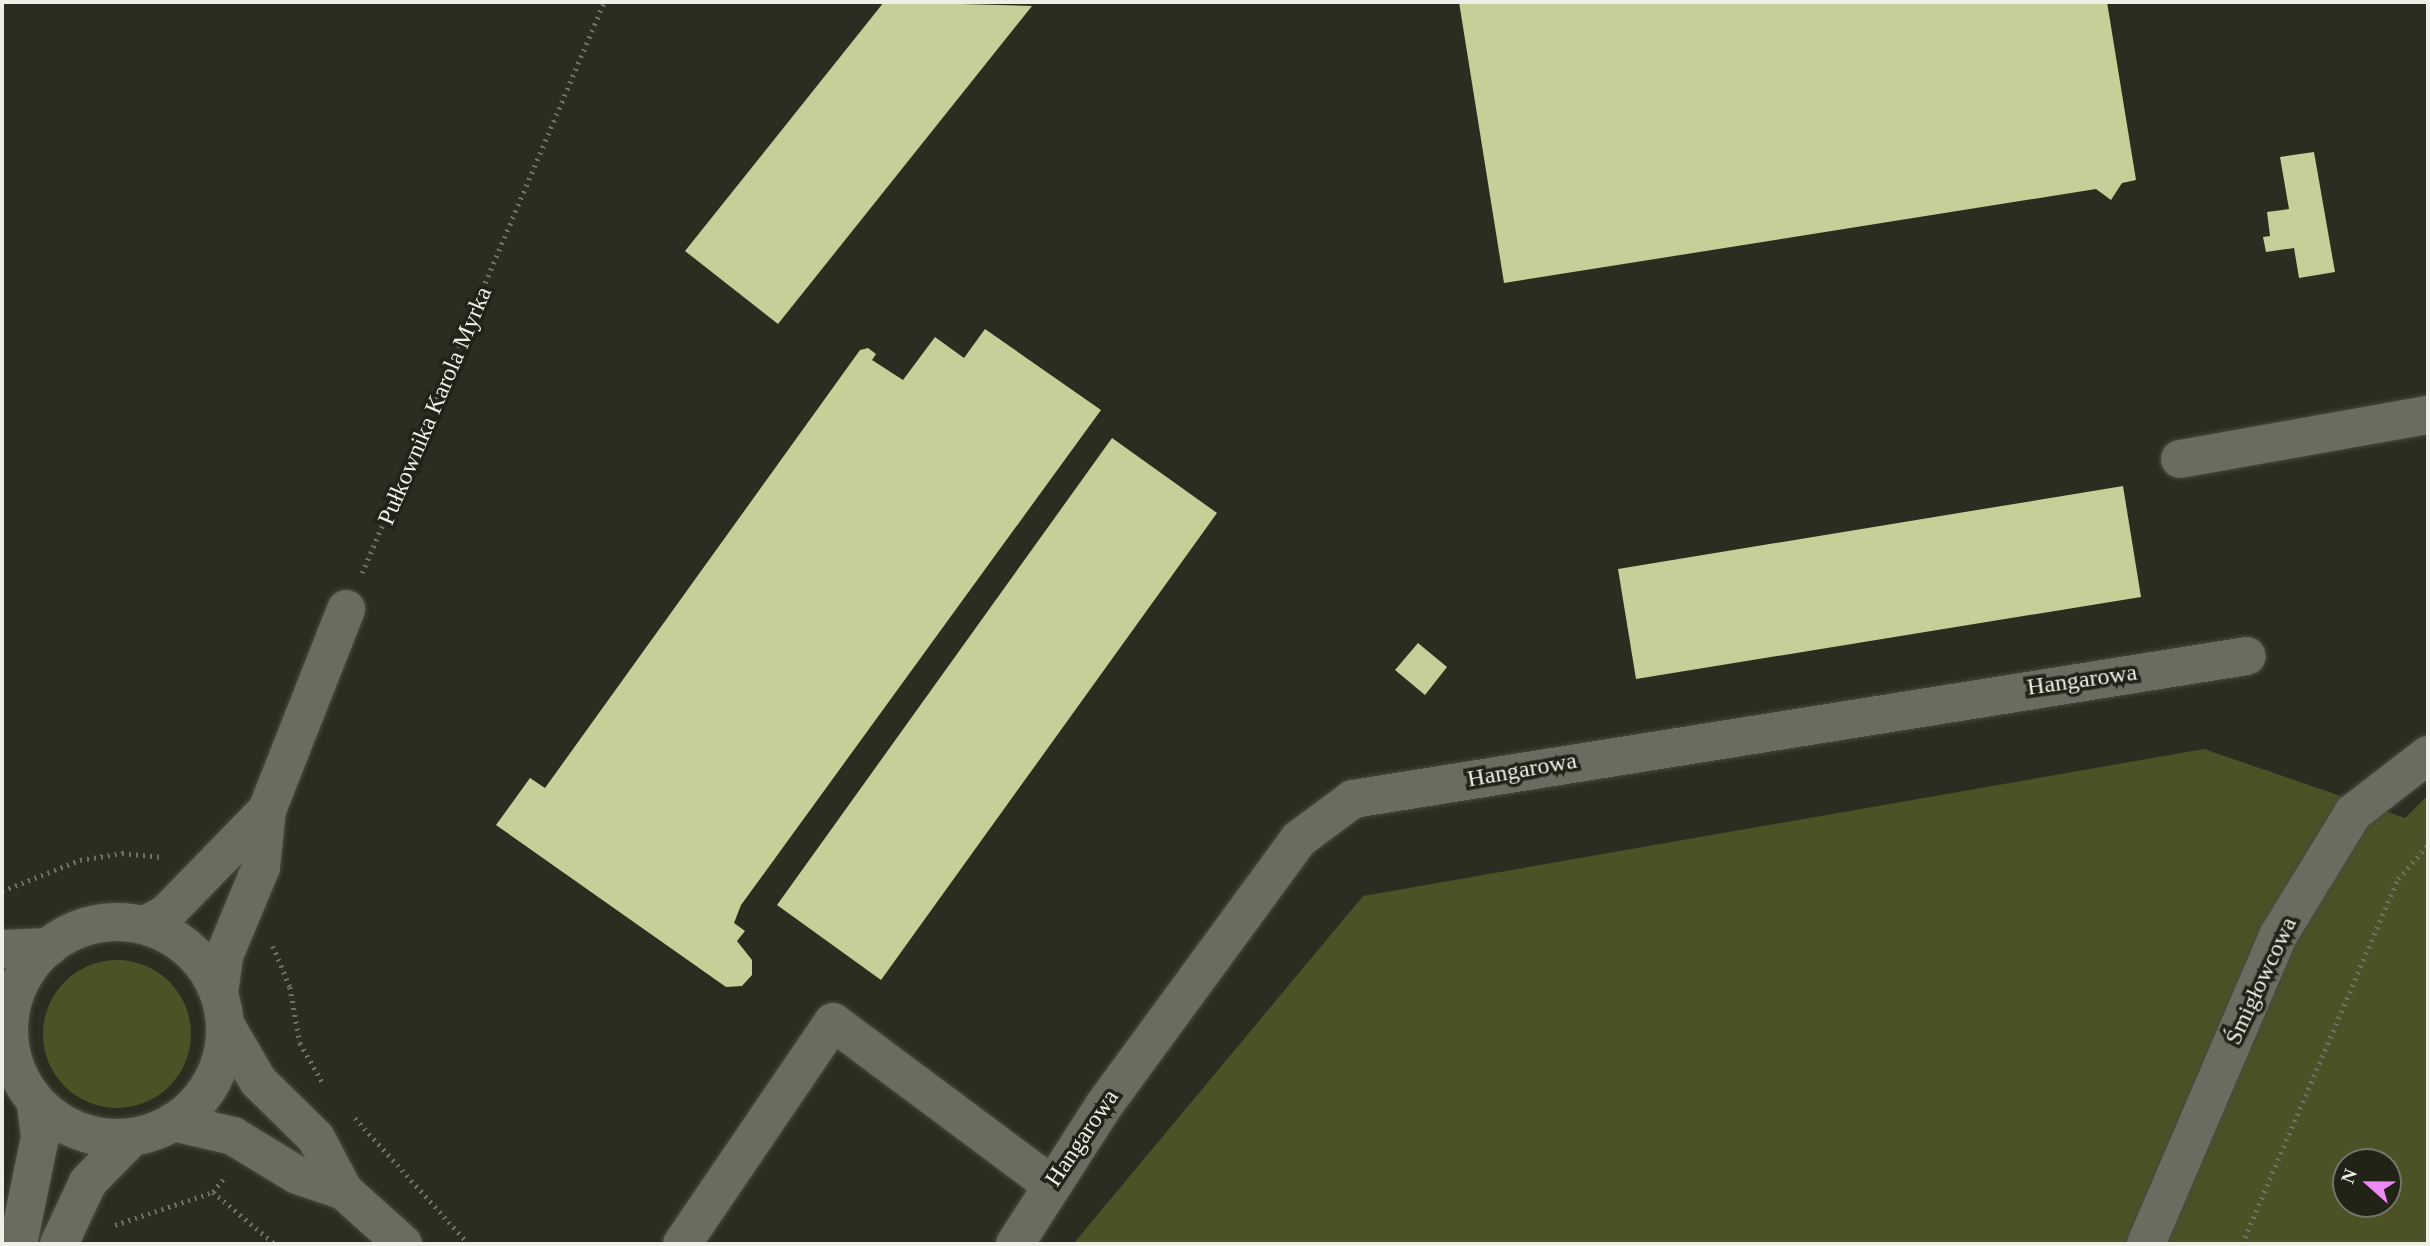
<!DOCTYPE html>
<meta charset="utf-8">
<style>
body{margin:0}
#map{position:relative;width:2430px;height:1246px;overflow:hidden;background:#2b2d20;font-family:"Times New Roman",serif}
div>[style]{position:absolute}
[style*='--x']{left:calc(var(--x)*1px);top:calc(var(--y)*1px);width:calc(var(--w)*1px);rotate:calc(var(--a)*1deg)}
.green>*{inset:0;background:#4d5126}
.round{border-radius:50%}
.building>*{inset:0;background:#c7ce97}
.path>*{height:4.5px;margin-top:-2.25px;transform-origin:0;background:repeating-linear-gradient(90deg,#6f7166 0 2px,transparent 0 7px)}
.roads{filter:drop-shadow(0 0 2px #484a3f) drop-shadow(0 0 2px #484a3f)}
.minor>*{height:38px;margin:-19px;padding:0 19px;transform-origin:19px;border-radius:19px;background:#696c5e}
.minor>.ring{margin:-19px;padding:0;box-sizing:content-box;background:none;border:38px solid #696c5e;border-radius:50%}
span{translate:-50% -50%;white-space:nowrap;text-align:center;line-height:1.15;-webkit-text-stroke:7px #212317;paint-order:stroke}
.street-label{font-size:24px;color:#eef0e8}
.frame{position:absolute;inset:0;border:4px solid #eef0e8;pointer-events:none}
.north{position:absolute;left:2332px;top:1148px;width:70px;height:70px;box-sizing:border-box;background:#212317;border:2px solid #73756b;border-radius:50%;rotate:291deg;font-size:19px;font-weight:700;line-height:28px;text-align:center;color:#eef0e8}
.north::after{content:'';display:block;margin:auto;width:24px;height:32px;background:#ef8bf7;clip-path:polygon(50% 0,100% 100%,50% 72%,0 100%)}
</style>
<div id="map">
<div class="green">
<i style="clip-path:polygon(evenodd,2204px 749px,2405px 818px,2428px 795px,2428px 1244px,1073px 1244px,1363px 896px,2204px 749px,2346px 1162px,2388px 1162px,2388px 1204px,2346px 1204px,2346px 1162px)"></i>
<i class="round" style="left:43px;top:960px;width:148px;height:148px"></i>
</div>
<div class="building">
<i style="clip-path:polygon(884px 2px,1032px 6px,778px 324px,685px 251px)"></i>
<i style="clip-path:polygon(1459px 2px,2107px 2px,2136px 180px,2122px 183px,2111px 200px,2096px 189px,1504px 283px)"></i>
<i style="clip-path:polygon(2314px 152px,2335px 272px,2299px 278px,2294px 248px,2266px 252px,2263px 237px,2270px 236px,2267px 212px,2289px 209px,2280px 157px)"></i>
<i style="clip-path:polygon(985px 329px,1101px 410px,741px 905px,734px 923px,745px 931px,737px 941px,752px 960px,752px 975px,742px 986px,726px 987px,496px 825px,530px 778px,545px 788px,860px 350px,868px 348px,876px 354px,872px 360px,903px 380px,935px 337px,964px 358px)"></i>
<i style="clip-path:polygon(1112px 438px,1217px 513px,881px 980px,777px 905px)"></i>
<i style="clip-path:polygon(2123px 486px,2141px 597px,1636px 679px,1618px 569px)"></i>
<i style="clip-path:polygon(1418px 643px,1447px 667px,1425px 695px,1395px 670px)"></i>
</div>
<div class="path">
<i style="--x:362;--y:573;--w:620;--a:-67.03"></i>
<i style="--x:2;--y:891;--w:84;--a:-21.7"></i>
<i style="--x:80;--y:860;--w:43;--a:-9.5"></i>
<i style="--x:122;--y:853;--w:40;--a:5.7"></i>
<i style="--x:273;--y:946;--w:44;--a:67.5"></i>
<i style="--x:290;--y:987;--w:57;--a:79.9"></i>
<i style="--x:300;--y:1043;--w:46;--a:60.1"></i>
<i style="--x:355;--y:1118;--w:170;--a:47.9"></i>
<i style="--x:213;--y:1192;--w:16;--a:-52"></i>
<i style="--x:115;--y:1225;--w:103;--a:-18.6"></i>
<i style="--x:213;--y:1192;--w:81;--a:40"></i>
<i style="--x:2242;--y:1244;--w:397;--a:-66.9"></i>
<i style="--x:2398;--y:879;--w:45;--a:-48.6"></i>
</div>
<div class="roads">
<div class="minor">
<i style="--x:2180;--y:459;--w:252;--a:-10.1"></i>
<i class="ring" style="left:9px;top:922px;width:178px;height:178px"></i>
<i style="--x:145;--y:925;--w:24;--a:-28"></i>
<i style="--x:166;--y:914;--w:145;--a:-45.8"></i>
<i style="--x:2;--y:949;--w:47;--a:-2.4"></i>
<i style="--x:219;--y:993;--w:37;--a:-82"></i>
<i style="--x:224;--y:956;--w:96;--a:-67.4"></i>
<i style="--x:261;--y:867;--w:57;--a:-84"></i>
<i style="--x:267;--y:810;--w:216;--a:-68.5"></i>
<i style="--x:225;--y:1024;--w:66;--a:59.9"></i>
<i style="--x:258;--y:1081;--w:81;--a:44.5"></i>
<i style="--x:316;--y:1138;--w:60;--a:62.2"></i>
<i style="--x:173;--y:1122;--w:62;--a:13.1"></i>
<i style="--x:233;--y:1136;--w:75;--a:31.4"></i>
<i style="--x:297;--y:1175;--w:50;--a:18.8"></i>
<i style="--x:344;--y:1191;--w:79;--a:41.9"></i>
<i style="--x:18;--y:1244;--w:109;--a:-78.4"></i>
<i style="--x:40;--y:1137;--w:35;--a:-97"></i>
<i style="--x:59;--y:1244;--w:68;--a:-64.9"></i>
<i style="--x:88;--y:1182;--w:62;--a:-45.7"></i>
<i style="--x:682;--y:1244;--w:268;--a:-55.8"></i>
<i style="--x:833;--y:1022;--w:271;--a:36.7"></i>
<i style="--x:1015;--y:1244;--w:166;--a:-57.3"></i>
<i style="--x:1105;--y:1104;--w:328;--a:-53.8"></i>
<i style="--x:1299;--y:839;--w:67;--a:-36.5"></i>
<i style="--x:1353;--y:799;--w:905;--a:-9.09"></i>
<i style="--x:2146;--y:1244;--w:335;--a:-66.8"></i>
<i style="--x:2278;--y:936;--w:144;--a:-58.6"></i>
<i style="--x:2353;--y:813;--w:95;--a:-37.7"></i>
</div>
</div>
<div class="street-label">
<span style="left:435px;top:406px;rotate:-67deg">Pułkownika Karola Myrka</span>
<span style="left:2082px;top:680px;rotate:-8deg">Hangarowa</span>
<span style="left:1522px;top:770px;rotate:-10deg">Hangarowa</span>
<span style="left:2261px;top:981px;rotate:-65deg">Śmigłowcowa</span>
<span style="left:1082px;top:1138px;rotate:-56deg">Hangarowa</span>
</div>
<div class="frame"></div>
<div class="north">N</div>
</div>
